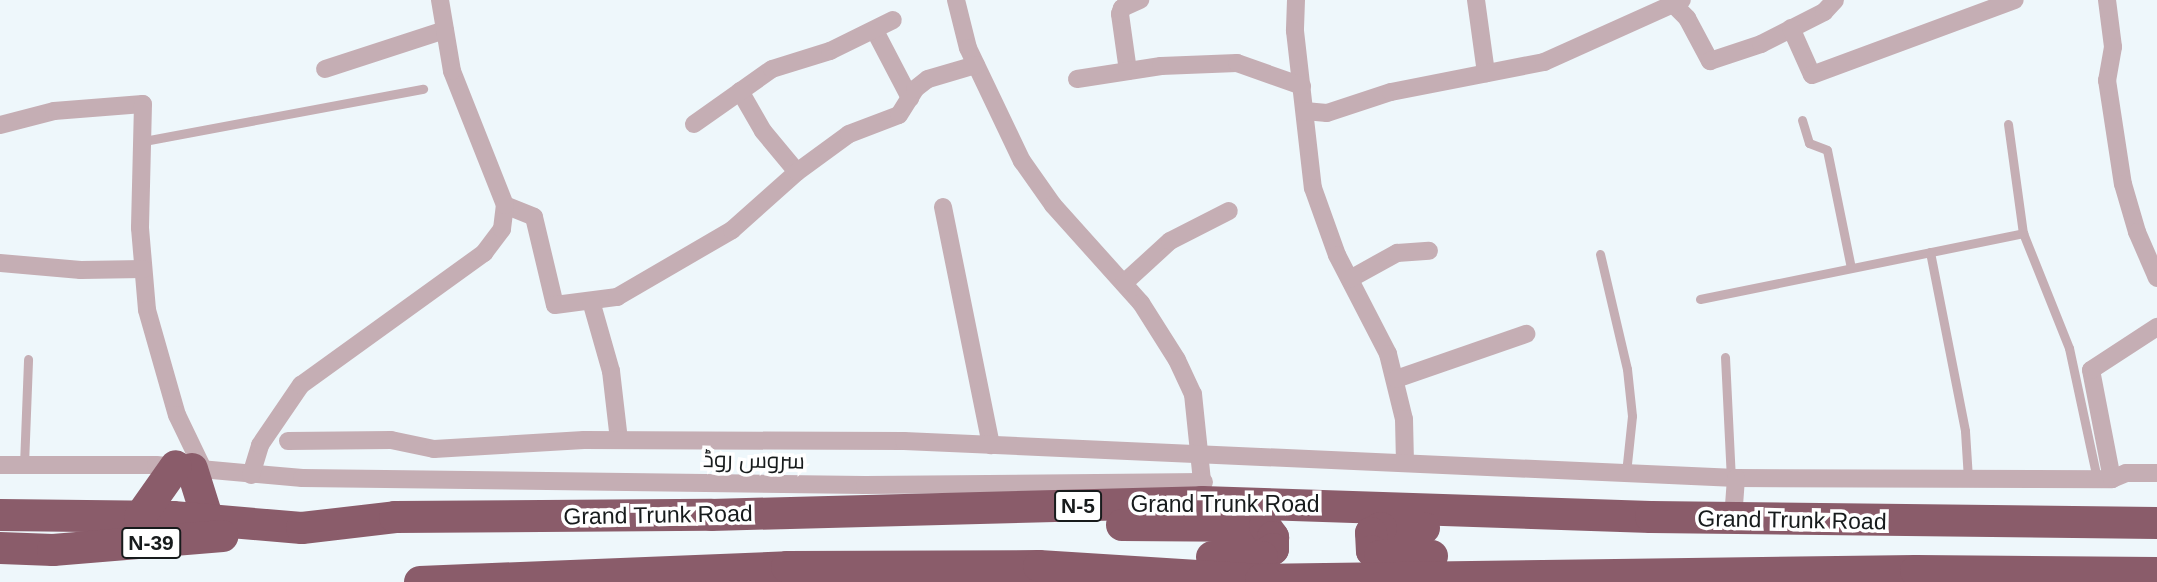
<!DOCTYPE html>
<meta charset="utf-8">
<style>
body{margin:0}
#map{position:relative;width:2157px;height:582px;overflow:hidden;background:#eef7fb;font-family:Arial,Cairo,sans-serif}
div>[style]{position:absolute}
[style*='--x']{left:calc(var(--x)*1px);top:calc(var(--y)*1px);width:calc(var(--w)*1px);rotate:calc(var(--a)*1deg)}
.lane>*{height:9px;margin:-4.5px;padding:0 4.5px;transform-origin:4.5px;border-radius:4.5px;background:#c5aeb4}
.street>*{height:18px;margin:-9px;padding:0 9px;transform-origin:9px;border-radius:9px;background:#c5aeb4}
.highway>*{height:32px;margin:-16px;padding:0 16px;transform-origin:16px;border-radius:16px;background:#8a5c6a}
span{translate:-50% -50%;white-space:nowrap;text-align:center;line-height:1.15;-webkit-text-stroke:7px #fff;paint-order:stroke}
.shield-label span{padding:2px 5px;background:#fff;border:2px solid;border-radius:5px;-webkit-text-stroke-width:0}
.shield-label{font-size:21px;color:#171b1c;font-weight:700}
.street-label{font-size:23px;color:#171b1c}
</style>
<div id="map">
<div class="lane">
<i style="--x:1802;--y:120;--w:24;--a:73"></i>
<i style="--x:1809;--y:143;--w:19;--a:21"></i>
<i style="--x:1827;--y:150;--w:120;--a:78.5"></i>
<i style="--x:2008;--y:124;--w:110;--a:82.2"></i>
<i style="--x:2023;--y:233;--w:124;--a:68.2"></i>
<i style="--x:2069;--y:348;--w:134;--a:77.9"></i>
<i style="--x:144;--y:141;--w:284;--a:-10.6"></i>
<i style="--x:1930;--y:252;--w:182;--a:78.9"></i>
<i style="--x:1965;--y:431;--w:48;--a:86.4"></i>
<i style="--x:1600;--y:254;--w:118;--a:76.8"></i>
<i style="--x:1627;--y:369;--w:47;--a:83.9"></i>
<i style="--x:1632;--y:416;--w:57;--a:96"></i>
<i style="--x:1700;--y:299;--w:330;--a:-11.5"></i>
<i style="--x:1725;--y:357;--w:121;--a:87.2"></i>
<i style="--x:24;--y:465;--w:106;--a:-87.8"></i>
</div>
<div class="street">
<i style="--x:956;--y:0;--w:49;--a:76"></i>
<i style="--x:968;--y:48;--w:125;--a:64.5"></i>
<i style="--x:1022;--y:161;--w:54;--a:54.8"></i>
<i style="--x:1053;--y:205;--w:132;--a:48.1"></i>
<i style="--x:1141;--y:303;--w:67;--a:57.7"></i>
<i style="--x:1177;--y:360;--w:38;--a:65"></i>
<i style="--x:1193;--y:394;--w:98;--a:84.1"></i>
<i style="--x:1296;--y:0;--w:31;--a:92"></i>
<i style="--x:1295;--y:31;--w:158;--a:83.5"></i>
<i style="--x:1313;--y:188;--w:71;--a:70.3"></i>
<i style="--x:1337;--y:255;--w:111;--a:62.7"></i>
<i style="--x:1388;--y:354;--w:67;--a:76.2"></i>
<i style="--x:1404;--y:419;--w:43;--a:88.7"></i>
<i style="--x:1476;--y:0;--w:74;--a:82.2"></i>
<i style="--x:2107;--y:0;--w:47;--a:82.7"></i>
<i style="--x:2113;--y:47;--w:34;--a:100"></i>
<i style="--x:2107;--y:80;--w:105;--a:81.3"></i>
<i style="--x:2123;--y:184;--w:50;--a:73.7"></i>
<i style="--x:2137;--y:232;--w:50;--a:66.5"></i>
<i style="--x:1673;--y:4;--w:20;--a:45"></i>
<i style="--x:1687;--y:18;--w:49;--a:61.9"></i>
<i style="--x:1710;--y:61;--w:54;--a:-18.4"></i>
<i style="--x:1761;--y:44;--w:71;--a:-26.9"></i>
<i style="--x:1824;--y:12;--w:16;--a:-47"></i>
<i style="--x:1791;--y:28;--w:51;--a:65.9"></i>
<i style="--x:1812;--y:75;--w:216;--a:-20.3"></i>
<i style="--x:875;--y:31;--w:76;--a:62.4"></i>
<i style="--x:325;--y:69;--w:126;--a:-18"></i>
<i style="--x:1128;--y:71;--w:58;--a:-98"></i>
<i style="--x:1120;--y:14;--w:6;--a:-72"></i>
<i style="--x:1122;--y:8;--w:20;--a:-24"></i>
<i style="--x:1077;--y:79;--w:85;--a:-8.8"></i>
<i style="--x:1161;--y:66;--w:76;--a:-2.3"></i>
<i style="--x:1237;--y:63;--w:69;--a:19.5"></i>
<i style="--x:740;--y:91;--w:46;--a:60.1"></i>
<i style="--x:763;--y:131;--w:53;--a:50.3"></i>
<i style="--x:1305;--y:111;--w:22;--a:5"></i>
<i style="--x:1327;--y:113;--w:67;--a:-18.2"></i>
<i style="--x:1391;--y:92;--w:156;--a:-11.1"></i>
<i style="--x:1544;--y:62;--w:151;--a:-24.2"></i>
<i style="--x:694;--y:124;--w:95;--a:-35.2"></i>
<i style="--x:772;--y:69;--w:61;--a:-17.2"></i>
<i style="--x:830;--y:51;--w:70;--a:-26.2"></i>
<i style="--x:0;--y:125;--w:56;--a:-14.5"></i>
<i style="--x:54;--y:111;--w:89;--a:-4.5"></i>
<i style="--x:143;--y:104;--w:124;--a:91.4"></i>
<i style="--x:140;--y:228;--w:82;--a:85.1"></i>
<i style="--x:147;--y:310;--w:109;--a:74.1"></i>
<i style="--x:177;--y:415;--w:62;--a:64.3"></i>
<i style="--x:505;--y:205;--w:31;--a:22"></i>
<i style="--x:534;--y:217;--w:90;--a:76.6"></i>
<i style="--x:555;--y:305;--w:63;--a:-7.4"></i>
<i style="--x:617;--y:297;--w:133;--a:-30.2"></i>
<i style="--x:732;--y:230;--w:87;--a:-41.7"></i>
<i style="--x:797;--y:172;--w:64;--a:-36.2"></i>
<i style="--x:849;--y:134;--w:53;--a:-20.8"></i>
<i style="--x:899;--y:115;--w:31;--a:-58"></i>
<i style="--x:915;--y:89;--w:16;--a:-38"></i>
<i style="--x:928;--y:79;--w:50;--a:-16.3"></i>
<i style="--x:943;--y:207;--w:243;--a:78.6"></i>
<i style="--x:0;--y:263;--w:81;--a:4.9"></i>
<i style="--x:81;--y:270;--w:62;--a:-0.9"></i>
<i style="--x:1350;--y:279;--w:54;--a:-29"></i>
<i style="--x:1397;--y:253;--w:32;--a:-4"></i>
<i style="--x:1124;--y:283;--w:62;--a:-42.4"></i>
<i style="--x:1170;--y:241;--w:66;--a:-27"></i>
<i style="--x:591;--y:301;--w:73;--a:74.1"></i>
<i style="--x:611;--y:371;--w:69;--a:83.4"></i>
<i style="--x:1396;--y:379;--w:138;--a:-19.1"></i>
<i style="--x:288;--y:441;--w:103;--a:-0.6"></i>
<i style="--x:391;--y:440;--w:44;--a:11.8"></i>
<i style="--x:434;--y:449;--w:150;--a:-3.4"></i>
<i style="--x:584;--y:440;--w:320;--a:0.2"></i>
<i style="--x:904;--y:441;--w:833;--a:2.55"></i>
<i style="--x:1736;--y:478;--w:376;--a:0.2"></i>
<i style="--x:2112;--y:479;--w:15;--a:-23"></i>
<i style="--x:2126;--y:473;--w:31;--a:0"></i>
<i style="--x:0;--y:465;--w:156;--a:0"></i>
<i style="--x:156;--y:465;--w:147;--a:5.1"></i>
<i style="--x:302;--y:478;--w:563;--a:0.71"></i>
<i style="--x:865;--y:485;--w:339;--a:-0.5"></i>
<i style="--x:251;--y:475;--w:31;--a:-73"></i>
<i style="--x:260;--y:445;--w:73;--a:-55.7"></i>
<i style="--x:301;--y:385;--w:226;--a:-35.8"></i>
<i style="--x:484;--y:253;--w:30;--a:-53"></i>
<i style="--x:502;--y:229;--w:24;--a:-83"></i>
<i style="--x:505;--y:205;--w:144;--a:-111.6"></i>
<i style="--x:452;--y:71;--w:72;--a:-99.6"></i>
<i style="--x:2112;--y:479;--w:111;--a:-100.9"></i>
<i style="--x:2091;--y:370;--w:79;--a:-33.1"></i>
<i style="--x:1733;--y:519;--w:41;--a:-85.8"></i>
</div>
<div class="highway">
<i style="--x:192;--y:469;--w:53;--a:72.6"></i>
<i style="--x:0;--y:515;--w:173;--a:0.7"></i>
<i style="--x:173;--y:517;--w:129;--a:4.9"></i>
<i style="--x:302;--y:528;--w:94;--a:-6.7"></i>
<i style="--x:395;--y:517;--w:316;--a:-0.4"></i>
<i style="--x:711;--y:515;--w:491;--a:-1.5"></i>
<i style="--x:1202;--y:502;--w:449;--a:1.9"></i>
<i style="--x:1651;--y:517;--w:506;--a:0.68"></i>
<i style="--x:140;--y:517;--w:62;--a:-54.8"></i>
<i style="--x:1122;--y:525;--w:143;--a:0.4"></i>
<i style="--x:1265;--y:526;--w:14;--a:54"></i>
<i style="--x:1273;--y:537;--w:12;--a:90"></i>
<i style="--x:1273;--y:549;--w:14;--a:144"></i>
<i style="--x:1262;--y:557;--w:50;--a:180"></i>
<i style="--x:1424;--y:528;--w:43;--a:180"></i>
<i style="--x:1381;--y:528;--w:11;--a:153"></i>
<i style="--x:1371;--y:533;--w:18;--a:87"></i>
<i style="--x:1372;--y:551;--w:9;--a:32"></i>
<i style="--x:1380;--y:556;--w:52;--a:0"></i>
<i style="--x:0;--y:548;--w:53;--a:2.2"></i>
<i style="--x:53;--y:550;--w:170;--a:-4.7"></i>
<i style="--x:420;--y:582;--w:367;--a:-2.3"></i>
<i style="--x:787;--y:567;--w:252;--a:-0.2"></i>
<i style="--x:1039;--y:566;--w:222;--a:3.6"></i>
<i style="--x:1261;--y:580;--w:655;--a:-0.79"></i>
<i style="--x:1916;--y:571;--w:241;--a:0.5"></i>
</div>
<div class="shield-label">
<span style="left:1078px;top:506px">N-5</span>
<span style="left:151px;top:543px">N-39</span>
</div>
<div class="street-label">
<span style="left:754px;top:460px;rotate:1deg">سروس روڈ</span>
<span style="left:1225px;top:504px">Grand Trunk Road</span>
<span style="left:658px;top:515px;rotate:-1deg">Grand Trunk Road</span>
<span style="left:1792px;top:520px;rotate:1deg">Grand Trunk Road</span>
</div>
</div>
